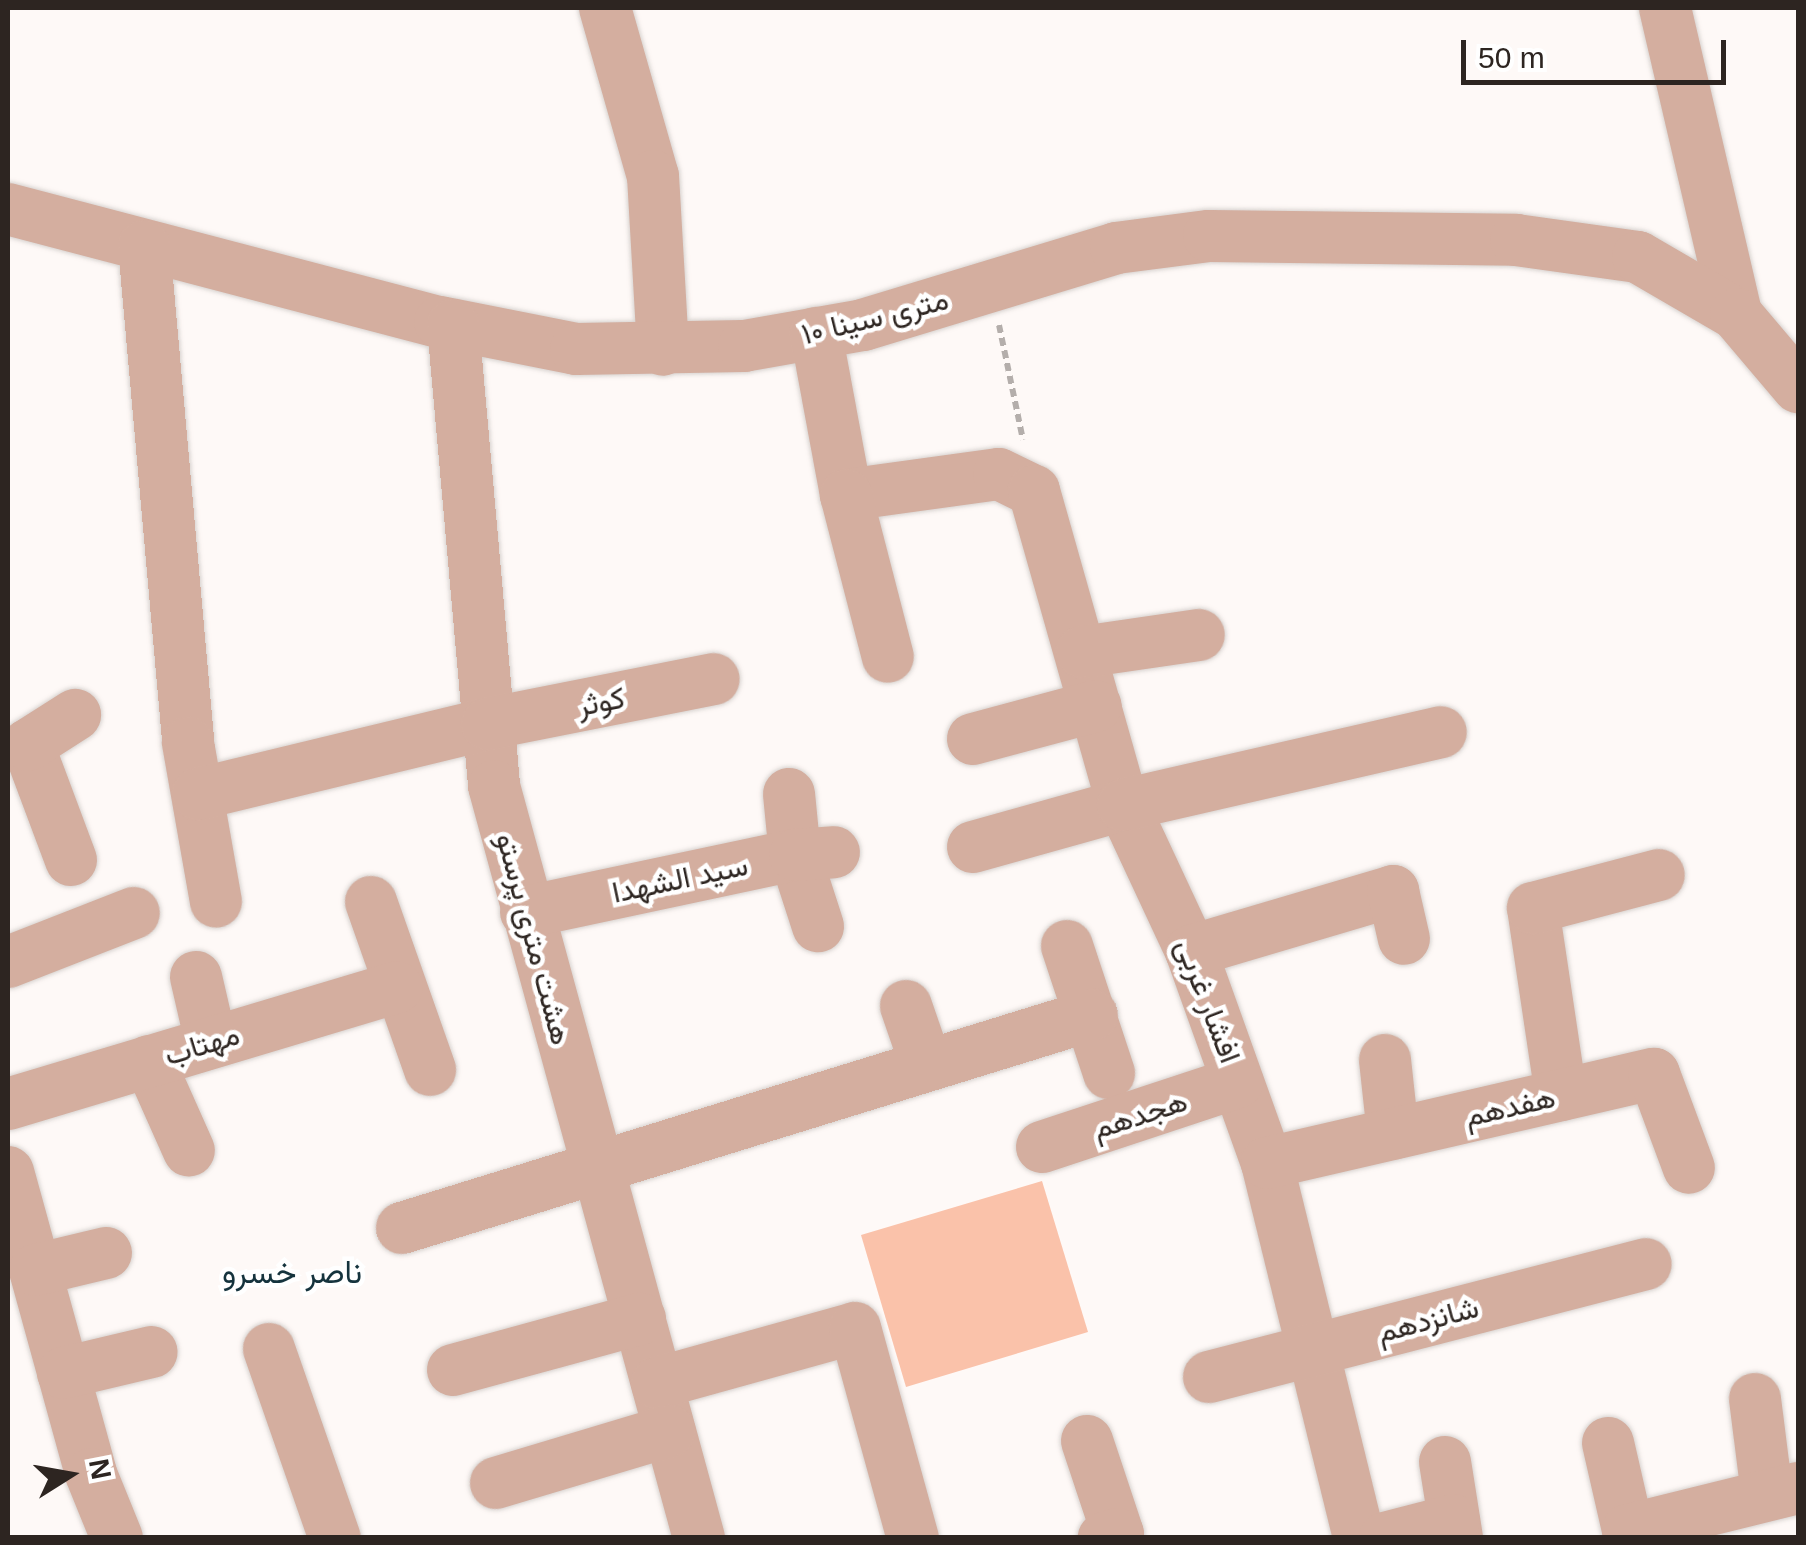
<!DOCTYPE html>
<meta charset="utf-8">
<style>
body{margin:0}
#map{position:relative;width:1806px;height:1545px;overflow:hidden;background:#fef9f7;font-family:Arial,Vazirmatn,sans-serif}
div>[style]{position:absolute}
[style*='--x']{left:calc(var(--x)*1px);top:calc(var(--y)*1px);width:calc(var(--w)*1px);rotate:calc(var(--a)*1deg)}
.green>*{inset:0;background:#fac2aa}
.path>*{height:6px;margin-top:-3px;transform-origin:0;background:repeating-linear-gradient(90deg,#b4aeab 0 8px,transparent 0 13px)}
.roads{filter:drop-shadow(0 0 2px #d8d3d0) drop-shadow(0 0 2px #d8d3d0)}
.minor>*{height:52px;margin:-26px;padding:0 26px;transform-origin:26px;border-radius:26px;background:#d4ae9f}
span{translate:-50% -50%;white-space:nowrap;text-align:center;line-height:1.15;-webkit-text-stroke:9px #fff;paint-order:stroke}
.street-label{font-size:30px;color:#2d2521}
.neighbourhood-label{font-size:32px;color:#15333d}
.frame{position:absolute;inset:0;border:10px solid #2d2521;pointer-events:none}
.north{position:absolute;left:20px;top:1425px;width:100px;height:100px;-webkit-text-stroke:8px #fff;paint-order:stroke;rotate:79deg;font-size:28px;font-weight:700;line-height:40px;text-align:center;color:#2d2521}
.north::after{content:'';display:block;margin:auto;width:35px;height:45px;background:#2d2521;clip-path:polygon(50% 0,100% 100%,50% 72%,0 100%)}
.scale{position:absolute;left:1461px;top:40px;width:265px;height:45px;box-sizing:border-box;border:5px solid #2d2521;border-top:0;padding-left:12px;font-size:30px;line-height:35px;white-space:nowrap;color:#2d2521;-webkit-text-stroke:8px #fff;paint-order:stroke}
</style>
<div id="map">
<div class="green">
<i style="clip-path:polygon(1042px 1181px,1088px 1332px,906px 1387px,861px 1235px)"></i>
</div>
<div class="path">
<i style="--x:999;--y:325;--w:117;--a:78.2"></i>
</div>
<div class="roads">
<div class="minor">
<i style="--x:605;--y:8;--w:175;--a:74.1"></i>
<i style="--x:653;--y:176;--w:174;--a:86.7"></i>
<i style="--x:1665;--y:8;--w:314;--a:76.9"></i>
<i style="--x:8;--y:209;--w:447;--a:14.7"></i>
<i style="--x:440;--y:322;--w:139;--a:11.2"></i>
<i style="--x:576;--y:349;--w:168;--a:-1"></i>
<i style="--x:744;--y:346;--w:121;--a:-10"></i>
<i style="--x:863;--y:325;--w:264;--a:-16.9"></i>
<i style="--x:1116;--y:248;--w:94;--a:-7.4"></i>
<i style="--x:1209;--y:236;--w:307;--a:0.7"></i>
<i style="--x:1516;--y:240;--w:123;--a:7.9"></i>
<i style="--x:1638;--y:257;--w:113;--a:30.2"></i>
<i style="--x:1736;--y:314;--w:96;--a:49.7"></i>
<i style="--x:144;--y:246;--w:499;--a:84.9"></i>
<i style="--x:188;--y:743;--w:161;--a:80"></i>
<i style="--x:453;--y:325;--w:463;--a:84.9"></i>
<i style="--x:494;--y:786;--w:779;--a:74.75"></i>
<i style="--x:816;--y:333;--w:165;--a:79.5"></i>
<i style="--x:846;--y:495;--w:154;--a:-7.8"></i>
<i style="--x:999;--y:474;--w:39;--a:26"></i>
<i style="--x:1034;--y:491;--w:326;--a:74.2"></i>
<i style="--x:1123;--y:805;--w:161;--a:65"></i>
<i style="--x:1191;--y:951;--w:225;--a:70.3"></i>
<i style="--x:1267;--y:1163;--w:386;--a:76.2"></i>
<i style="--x:846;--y:495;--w:167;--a:75.5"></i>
<i style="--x:1082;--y:652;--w:118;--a:-8.3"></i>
<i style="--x:973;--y:739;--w:127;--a:-15"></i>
<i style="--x:198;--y:794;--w:297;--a:-13.6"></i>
<i style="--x:487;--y:724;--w:231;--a:-11.2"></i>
<i style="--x:789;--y:794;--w:61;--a:84.4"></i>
<i style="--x:795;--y:855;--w:75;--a:72.1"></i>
<i style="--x:973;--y:847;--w:156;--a:-15.6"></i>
<i style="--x:1123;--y:805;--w:326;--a:-12.9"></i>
<i style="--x:71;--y:860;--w:123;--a:-110.5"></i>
<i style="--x:28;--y:745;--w:56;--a:-32.6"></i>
<i style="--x:371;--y:902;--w:178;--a:70.6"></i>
<i style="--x:526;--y:912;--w:275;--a:-12"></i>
<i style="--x:795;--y:855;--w:39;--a:-4"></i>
<i style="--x:1067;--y:946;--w:134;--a:71.7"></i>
<i style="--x:1191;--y:951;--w:211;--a:-16.5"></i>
<i style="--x:1393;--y:891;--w:49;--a:77.1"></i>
<i style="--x:8;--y:962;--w:135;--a:-21.3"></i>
<i style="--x:196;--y:977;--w:67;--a:77"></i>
<i style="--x:906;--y:1006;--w:61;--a:71"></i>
<i style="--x:1385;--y:1060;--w:74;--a:83.8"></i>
<i style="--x:149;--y:1061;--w:98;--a:66"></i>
<i style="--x:1561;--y:1095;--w:189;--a:-98.5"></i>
<i style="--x:1533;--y:908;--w:130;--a:-14.7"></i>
<i style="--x:8;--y:1104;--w:406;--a:-16.7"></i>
<i style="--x:1042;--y:1147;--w:206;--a:-18.3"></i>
<i style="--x:1267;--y:1163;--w:397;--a:-13"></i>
<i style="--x:1654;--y:1074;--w:100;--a:69.6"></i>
<i style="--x:8;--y:1172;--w:313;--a:74.6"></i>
<i style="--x:91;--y:1474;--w:69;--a:67.9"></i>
<i style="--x:402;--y:1228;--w:722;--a:-17.16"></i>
<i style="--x:35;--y:1270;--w:73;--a:-13.5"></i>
<i style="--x:269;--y:1349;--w:200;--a:70.8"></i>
<i style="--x:453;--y:1370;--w:194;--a:-15.3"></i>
<i style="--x:63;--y:1373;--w:91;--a:-13.3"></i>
<i style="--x:1209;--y:1377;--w:451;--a:-14.5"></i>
<i style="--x:657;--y:1383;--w:205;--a:-15.5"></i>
<i style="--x:855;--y:1328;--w:218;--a:74.6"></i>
<i style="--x:1755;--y:1399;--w:96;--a:82.8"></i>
<i style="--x:1087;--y:1441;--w:98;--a:71.6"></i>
<i style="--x:1118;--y:1534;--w:15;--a:164"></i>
<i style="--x:1608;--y:1443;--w:89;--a:77.1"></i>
<i style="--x:1628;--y:1530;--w:175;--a:-13.9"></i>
<i style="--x:1445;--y:1462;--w:77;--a:81"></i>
<i style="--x:496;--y:1483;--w:181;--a:-16.7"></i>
<i style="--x:1385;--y:1538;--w:71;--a:-14.6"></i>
</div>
</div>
<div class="street-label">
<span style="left:875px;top:317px;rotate:-14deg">۱۰ متری سینا</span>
<span style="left:601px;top:702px;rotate:-11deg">کوثر</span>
<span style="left:680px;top:879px;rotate:-12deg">سید الشهدا</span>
<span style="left:534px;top:939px;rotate:75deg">هشت متری پرستو</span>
<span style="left:1208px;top:1001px;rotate:69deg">افشار غربی</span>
<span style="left:202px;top:1045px;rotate:-17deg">مهتاب</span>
<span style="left:1510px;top:1107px;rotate:-13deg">هفدهم</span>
<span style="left:1140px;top:1115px;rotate:-18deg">هجدهم</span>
<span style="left:1428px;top:1320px;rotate:-15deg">شانزدهم</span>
</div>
<div class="neighbourhood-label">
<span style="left:292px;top:1272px">ناصر خسرو</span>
</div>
<div class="frame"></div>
<div class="north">N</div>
<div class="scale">50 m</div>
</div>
